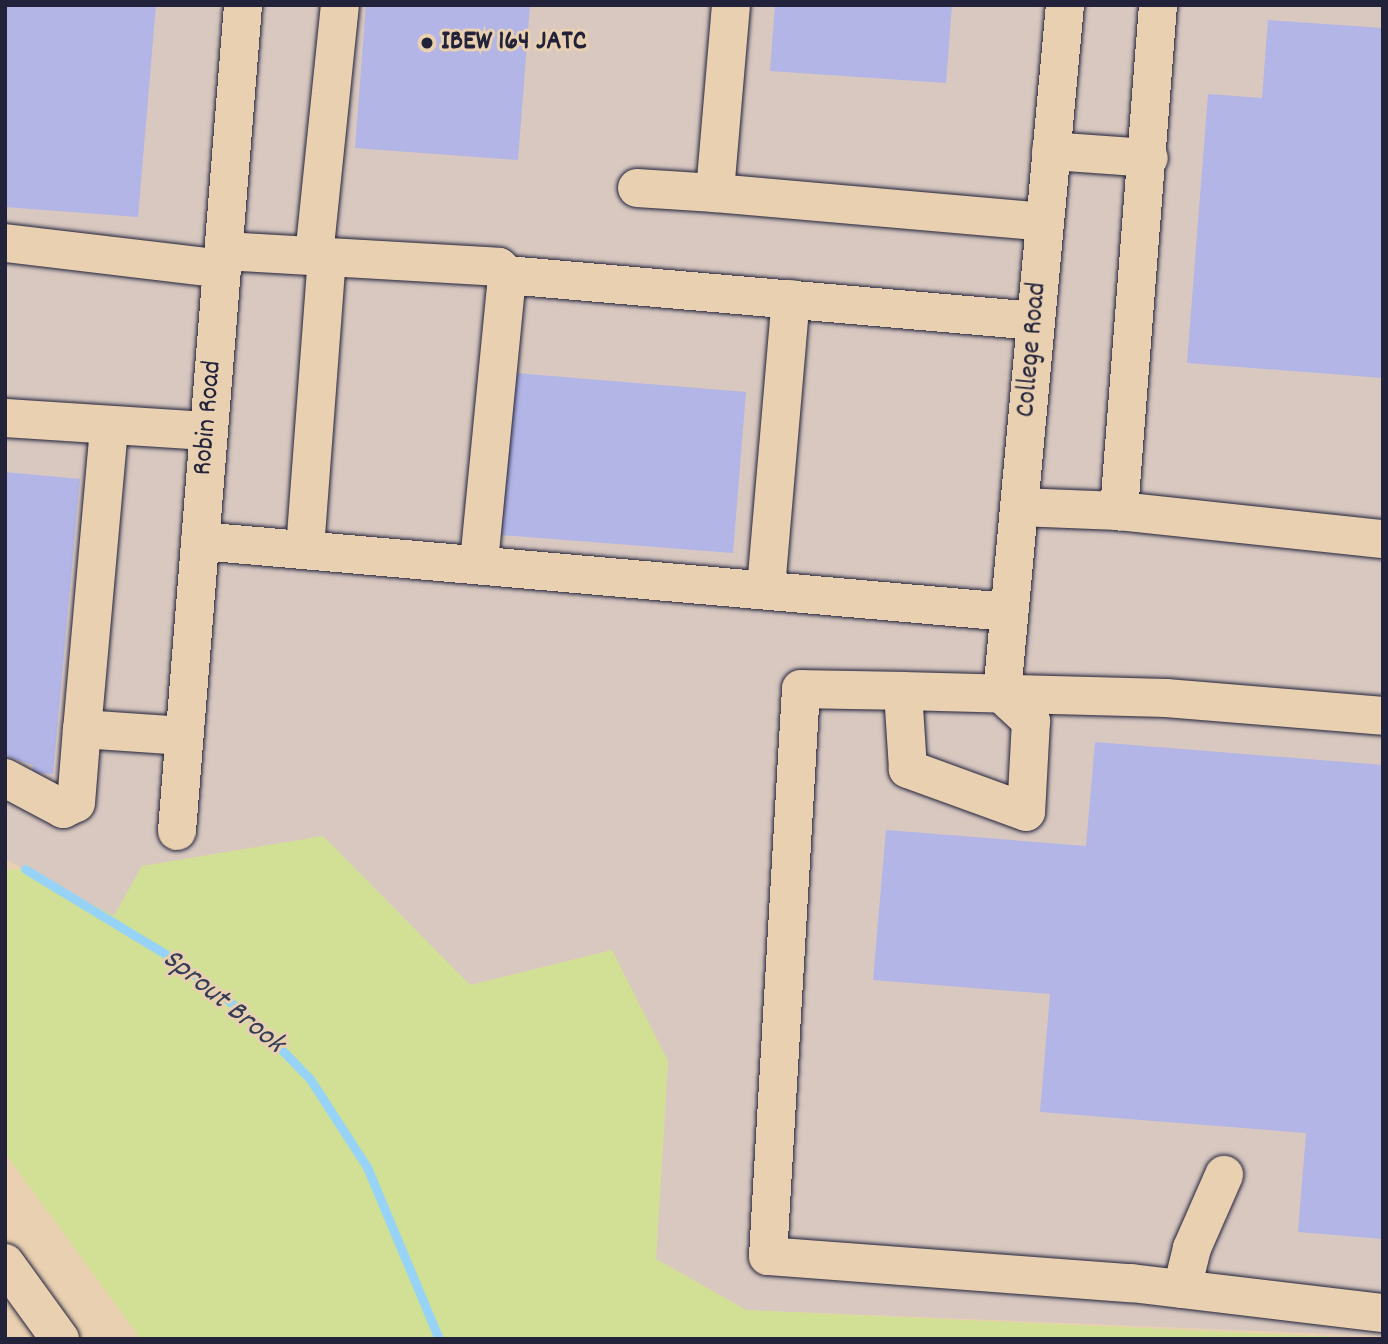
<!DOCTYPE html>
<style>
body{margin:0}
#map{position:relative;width:1388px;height:1344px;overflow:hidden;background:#e8d0b0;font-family:Dekko,sans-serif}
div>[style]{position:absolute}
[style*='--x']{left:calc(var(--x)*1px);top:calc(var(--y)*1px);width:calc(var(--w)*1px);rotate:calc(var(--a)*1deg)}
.built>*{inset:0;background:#d8c8c0}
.green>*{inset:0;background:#d1e094}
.stream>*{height:9px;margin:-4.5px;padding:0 4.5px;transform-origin:4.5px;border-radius:4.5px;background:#96d3f7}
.building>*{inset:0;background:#b2b5e6}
.roads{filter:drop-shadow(0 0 2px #22223b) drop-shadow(0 0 2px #22223b)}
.minor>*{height:38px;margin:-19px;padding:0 19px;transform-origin:19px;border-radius:19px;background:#e8d0b0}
.highway>*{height:38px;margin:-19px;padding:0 19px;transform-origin:19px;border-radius:19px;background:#e8d0b0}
.dots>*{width:19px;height:19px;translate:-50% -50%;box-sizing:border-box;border:4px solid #e8d0b0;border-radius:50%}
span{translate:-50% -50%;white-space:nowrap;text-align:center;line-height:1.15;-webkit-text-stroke:6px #e8d0b0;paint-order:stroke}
.poi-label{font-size:28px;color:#22223b;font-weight:700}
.left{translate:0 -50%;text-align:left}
.street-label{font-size:28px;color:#22223b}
.water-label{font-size:30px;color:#333d57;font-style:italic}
.frame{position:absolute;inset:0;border:7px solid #22223b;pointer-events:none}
</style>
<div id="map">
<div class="built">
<i style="clip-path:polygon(5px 5px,1383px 5px,1383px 1336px,746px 1310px,656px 1259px,668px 1061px,612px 950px,470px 985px,323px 836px,114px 917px,5px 859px)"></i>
</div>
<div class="green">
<i style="clip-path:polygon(323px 836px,470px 985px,612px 950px,668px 1061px,656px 1259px,746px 1310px,1383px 1339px,141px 1339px,5px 1153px,5px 870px,25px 869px,114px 916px,142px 866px)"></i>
</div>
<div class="stream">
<i style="--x:25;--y:869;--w:178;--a:31.2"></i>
<i style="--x:177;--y:961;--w:95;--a:37.7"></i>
<i style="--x:252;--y:1019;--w:83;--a:46"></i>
<i style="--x:310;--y:1079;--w:105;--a:57.1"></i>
<i style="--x:367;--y:1167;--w:186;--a:67.3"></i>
</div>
<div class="building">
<i style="clip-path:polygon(5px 5px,156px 5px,138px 217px,5px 207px)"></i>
<i style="clip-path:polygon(366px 5px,530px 5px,518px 160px,355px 148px)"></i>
<i style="clip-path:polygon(775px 5px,952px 5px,946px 83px,770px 71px)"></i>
<i style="clip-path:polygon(1268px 20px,1383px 28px,1383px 378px,1187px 363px,1208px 94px,1262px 98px)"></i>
<i style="clip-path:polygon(515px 373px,746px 392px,733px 553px,501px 535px)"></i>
<i style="clip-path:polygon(5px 472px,80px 479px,53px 774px,32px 773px,33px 765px,5px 756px)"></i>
<i style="clip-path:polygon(1095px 742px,1383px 765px,1383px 1239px,1298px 1232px,1306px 1133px,1040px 1112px,1050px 994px,873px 980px,886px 830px,1086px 846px)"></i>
</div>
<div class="roads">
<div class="minor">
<i style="--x:731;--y:5;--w:189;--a:94.9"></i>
<i style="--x:715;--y:193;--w:331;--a:5"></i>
<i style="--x:1158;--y:5;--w:508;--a:94.41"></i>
<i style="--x:1119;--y:511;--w:265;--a:6.1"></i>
<i style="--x:1051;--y:151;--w:98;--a:4.1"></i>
<i style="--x:637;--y:188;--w:78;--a:3.7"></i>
<i style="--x:5;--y:243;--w:219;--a:6.8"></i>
<i style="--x:224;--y:251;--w:275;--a:3.3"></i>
<i style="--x:499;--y:267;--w:11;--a:45"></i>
<i style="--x:507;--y:275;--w:531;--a:4.97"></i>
<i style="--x:314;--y:256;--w:252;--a:-84.1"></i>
<i style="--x:5;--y:418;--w:202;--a:3.7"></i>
<i style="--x:109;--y:428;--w:302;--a:95.1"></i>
<i style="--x:82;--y:729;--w:102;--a:3.9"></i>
<i style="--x:1019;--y:507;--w:100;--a:2.3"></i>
<i style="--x:200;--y:541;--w:812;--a:5.02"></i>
<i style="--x:305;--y:549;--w:293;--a:-85.7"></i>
<i style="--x:479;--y:562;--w:288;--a:-84.4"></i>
<i style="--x:766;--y:588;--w:290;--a:-85.1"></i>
<i style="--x:903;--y:691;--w:263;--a:1.5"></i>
<i style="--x:1166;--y:698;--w:218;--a:4.7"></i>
<i style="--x:1002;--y:694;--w:40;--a:43"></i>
<i style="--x:1031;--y:721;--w:91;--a:93.1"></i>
<i style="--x:1026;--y:812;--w:126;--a:-160"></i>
<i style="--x:908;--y:769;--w:78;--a:-93.7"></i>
<i style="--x:903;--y:691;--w:102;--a:-178.9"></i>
<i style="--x:801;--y:689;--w:568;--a:93.33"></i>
<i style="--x:768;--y:1256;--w:364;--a:4.3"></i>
<i style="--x:1131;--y:1283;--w:254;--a:6.8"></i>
<i style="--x:1002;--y:694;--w:692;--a:-84.78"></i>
<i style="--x:5;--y:778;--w:66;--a:28.1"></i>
<i style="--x:63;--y:809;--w:14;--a:-25"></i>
<i style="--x:76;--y:803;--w:74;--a:-85.4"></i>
<i style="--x:177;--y:831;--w:829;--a:-85.43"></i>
<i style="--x:1182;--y:1289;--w:42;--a:-76.3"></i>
<i style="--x:1192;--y:1248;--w:80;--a:-66.3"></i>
</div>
<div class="highway">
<i style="--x:5;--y:1263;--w:94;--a:54.1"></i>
</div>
</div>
<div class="dots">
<i style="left:427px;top:43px;background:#22223b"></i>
</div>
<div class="poi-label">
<span class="left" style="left:441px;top:43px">IBEW 164 JATC</span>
</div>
<div class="street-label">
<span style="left:1033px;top:350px;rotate:-85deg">College Road</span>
<span style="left:209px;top:418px;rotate:-85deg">Robin Road</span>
</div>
<div class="water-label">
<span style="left:222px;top:1003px;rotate:39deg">Sprout Brook</span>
</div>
<div class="frame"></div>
</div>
